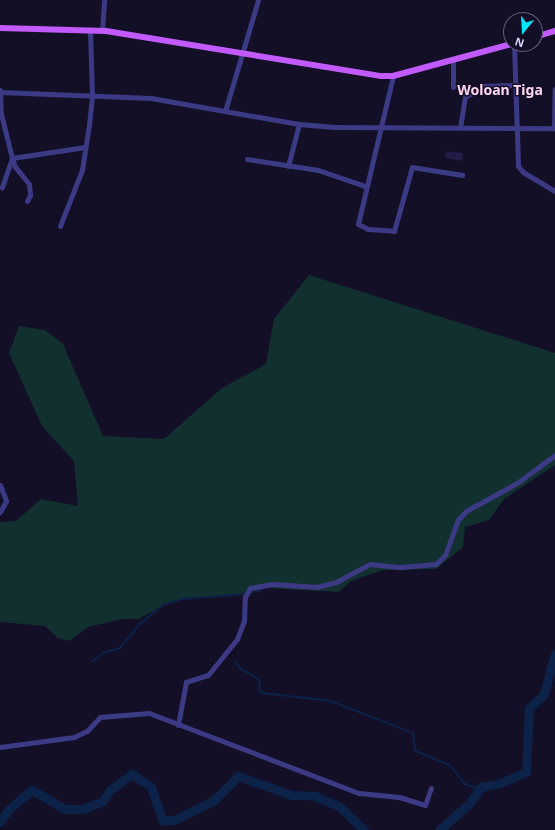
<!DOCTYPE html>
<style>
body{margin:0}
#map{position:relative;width:555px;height:830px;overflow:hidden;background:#130f26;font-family:"Noto Sans",sans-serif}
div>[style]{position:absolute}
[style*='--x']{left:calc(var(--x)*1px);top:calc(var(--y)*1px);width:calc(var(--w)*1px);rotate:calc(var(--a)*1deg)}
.green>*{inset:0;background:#12302f}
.stream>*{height:1.5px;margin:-0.75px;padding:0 0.75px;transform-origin:0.75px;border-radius:0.75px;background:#0c2248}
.river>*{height:9px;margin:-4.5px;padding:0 4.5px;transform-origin:4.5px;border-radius:4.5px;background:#0c2248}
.building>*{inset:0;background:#241b47}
.minor>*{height:5px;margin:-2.5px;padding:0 2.5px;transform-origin:2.5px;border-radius:2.5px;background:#3d3a85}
.major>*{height:6px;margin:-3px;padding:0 3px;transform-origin:3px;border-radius:3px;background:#c25bff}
span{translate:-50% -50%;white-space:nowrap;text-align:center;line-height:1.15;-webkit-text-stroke:3px #130f26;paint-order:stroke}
.quarter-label{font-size:14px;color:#ffd6f0;font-weight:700}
.north{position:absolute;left:503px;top:12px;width:40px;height:40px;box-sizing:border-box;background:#130f26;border:1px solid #625e7d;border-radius:50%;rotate:198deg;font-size:11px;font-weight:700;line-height:16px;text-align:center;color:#d9d4ff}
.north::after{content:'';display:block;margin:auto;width:14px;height:18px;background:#00e5ff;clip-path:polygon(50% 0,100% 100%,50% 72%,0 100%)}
</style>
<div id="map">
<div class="green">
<i style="clip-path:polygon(309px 275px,555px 353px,555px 465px,504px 499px,489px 520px,465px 527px,463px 547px,436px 569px,383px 570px,351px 581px,339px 592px,267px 588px,231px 596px,183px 599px,163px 605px,139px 619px,123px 619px,88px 627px,69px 641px,58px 638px,45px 626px,0 622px,0 522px,16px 521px,41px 499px,78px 506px,74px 461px,42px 426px,9px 353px,19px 326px,45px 330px,63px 344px,103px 436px,164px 439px,222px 388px,266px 364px,274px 319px)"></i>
</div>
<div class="stream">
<i style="--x:248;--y:593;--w:13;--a:-9"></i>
<i style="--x:236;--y:661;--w:8;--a:60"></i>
<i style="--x:240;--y:668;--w:23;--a:31"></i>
<i style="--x:260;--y:680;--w:11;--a:90"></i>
<i style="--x:260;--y:691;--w:4;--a:34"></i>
<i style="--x:263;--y:693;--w:68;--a:6.7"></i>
<i style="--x:331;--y:701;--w:88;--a:21.3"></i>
<i style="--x:413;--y:733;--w:18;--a:81"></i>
<i style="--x:416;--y:751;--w:38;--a:23"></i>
<i style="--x:451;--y:766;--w:23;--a:52"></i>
<i style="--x:465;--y:784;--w:15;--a:20"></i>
<i style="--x:92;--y:662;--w:14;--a:-39"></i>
<i style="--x:103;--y:653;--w:18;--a:-16"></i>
<i style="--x:120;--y:648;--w:33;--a:-50"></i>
<i style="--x:141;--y:623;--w:28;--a:-39"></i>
<i style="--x:163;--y:605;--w:21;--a:-17"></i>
<i style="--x:183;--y:599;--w:61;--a:-4.7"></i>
</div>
<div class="river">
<i style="--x:0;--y:822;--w:16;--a:-55"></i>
<i style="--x:9;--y:809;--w:30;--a:-40"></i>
<i style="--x:32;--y:790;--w:38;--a:30"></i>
<i style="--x:65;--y:809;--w:18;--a:0"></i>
<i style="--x:83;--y:809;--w:22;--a:-22"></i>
<i style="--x:103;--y:801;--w:13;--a:-58"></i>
<i style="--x:110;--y:790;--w:27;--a:-36"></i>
<i style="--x:132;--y:774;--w:23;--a:34"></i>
<i style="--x:151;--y:787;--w:36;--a:71"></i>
<i style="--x:163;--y:821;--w:11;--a:-5"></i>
<i style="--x:174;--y:820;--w:43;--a:-26"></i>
<i style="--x:213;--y:801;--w:35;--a:-45"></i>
<i style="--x:238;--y:776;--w:57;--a:19.4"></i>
<i style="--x:292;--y:795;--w:23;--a:2"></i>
<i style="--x:315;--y:796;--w:26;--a:23"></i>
<i style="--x:339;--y:806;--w:35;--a:44"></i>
<i style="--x:439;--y:830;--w:40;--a:-41"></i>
<i style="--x:469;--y:804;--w:21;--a:-55"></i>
<i style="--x:481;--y:787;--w:20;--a:-11"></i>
<i style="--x:501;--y:783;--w:27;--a:-24"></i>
<i style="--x:526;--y:772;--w:64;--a:-87.3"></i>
<i style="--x:529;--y:708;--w:21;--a:-43"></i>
<i style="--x:544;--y:694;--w:42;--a:-75"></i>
</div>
<div class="building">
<i style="clip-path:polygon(446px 151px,463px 153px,462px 161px,445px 158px)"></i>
</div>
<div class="minor">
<i style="--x:102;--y:31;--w:31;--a:-86"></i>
<i style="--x:514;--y:44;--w:122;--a:88.1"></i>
<i style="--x:518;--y:166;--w:8;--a:50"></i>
<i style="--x:523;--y:172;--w:37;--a:31"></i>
<i style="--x:453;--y:61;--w:26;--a:90"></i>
<i style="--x:393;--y:76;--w:152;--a:103.3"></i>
<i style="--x:358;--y:224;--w:11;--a:27"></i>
<i style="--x:368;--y:229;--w:26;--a:4"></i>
<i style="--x:394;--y:231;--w:66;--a:-74.3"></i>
<i style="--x:412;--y:167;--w:51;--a:9.1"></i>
<i style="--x:483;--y:86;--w:34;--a:-2"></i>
<i style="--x:0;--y:90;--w:24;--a:88"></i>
<i style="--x:1;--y:114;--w:45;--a:76"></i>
<i style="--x:12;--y:158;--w:31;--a:109"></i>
<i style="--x:0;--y:92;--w:151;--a:2.3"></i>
<i style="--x:151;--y:98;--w:150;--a:10"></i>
<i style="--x:299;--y:124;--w:38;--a:5"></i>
<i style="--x:337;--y:127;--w:218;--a:0.3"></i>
<i style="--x:225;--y:111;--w:116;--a:-73.4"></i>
<i style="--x:460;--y:128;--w:32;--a:-81"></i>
<i style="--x:465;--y:96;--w:6;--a:-18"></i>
<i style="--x:554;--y:128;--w:39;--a:-89"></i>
<i style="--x:247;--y:159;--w:72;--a:8.8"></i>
<i style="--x:318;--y:170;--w:50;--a:18.8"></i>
<i style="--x:288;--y:166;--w:43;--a:-75.3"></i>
<i style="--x:27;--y:201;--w:7;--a:-63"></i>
<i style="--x:30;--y:195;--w:11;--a:-95"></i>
<i style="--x:29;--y:184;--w:22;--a:-129"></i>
<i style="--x:15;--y:167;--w:9;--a:-108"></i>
<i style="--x:12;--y:158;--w:74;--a:-8.6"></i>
<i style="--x:60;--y:226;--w:60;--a:-68.6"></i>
<i style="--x:82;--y:170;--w:46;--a:-81.2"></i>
<i style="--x:89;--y:125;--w:30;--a:-84"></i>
<i style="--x:92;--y:95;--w:65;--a:-91.8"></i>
<i style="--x:0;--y:485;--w:17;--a:69"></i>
<i style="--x:6;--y:501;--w:13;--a:119"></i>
<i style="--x:178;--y:725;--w:44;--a:-79.5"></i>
<i style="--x:186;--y:682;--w:23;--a:-18"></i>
<i style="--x:208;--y:675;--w:46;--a:-51.1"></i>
<i style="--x:237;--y:639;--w:19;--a:-69"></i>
<i style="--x:244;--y:621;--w:24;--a:-88"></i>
<i style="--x:245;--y:597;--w:10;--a:-61"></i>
<i style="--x:250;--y:588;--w:23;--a:-10"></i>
<i style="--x:273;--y:584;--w:44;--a:3.9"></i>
<i style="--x:317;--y:587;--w:20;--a:-15"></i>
<i style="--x:336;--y:582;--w:38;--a:-28"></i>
<i style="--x:370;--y:564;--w:31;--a:6"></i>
<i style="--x:401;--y:567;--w:35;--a:-5"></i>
<i style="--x:436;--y:564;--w:13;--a:-45"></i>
<i style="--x:445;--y:555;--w:37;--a:-70"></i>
<i style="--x:458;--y:520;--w:12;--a:-48"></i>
<i style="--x:466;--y:511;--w:58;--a:-28.8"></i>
<i style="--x:517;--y:483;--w:47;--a:-36.4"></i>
<i style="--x:0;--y:747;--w:75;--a:-7.7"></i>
<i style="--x:74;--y:737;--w:14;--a:-25"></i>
<i style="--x:87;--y:731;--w:19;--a:-47"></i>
<i style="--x:100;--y:717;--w:49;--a:-4.7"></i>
<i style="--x:149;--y:713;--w:225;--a:20.9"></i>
<i style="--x:359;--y:793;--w:40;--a:5.7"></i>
<i style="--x:399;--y:797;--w:27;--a:17"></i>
<i style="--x:425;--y:805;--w:18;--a:-71"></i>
</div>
<div class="major">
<i style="--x:0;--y:28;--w:106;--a:1.6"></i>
<i style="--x:106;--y:31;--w:279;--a:9.3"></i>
<i style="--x:381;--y:76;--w:12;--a:0"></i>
<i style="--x:393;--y:76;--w:123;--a:-15.1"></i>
<i style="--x:535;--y:37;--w:21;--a:-17"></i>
</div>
<div class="quarter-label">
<span style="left:500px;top:90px">Woloan Tiga</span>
</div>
<div class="north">N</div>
</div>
